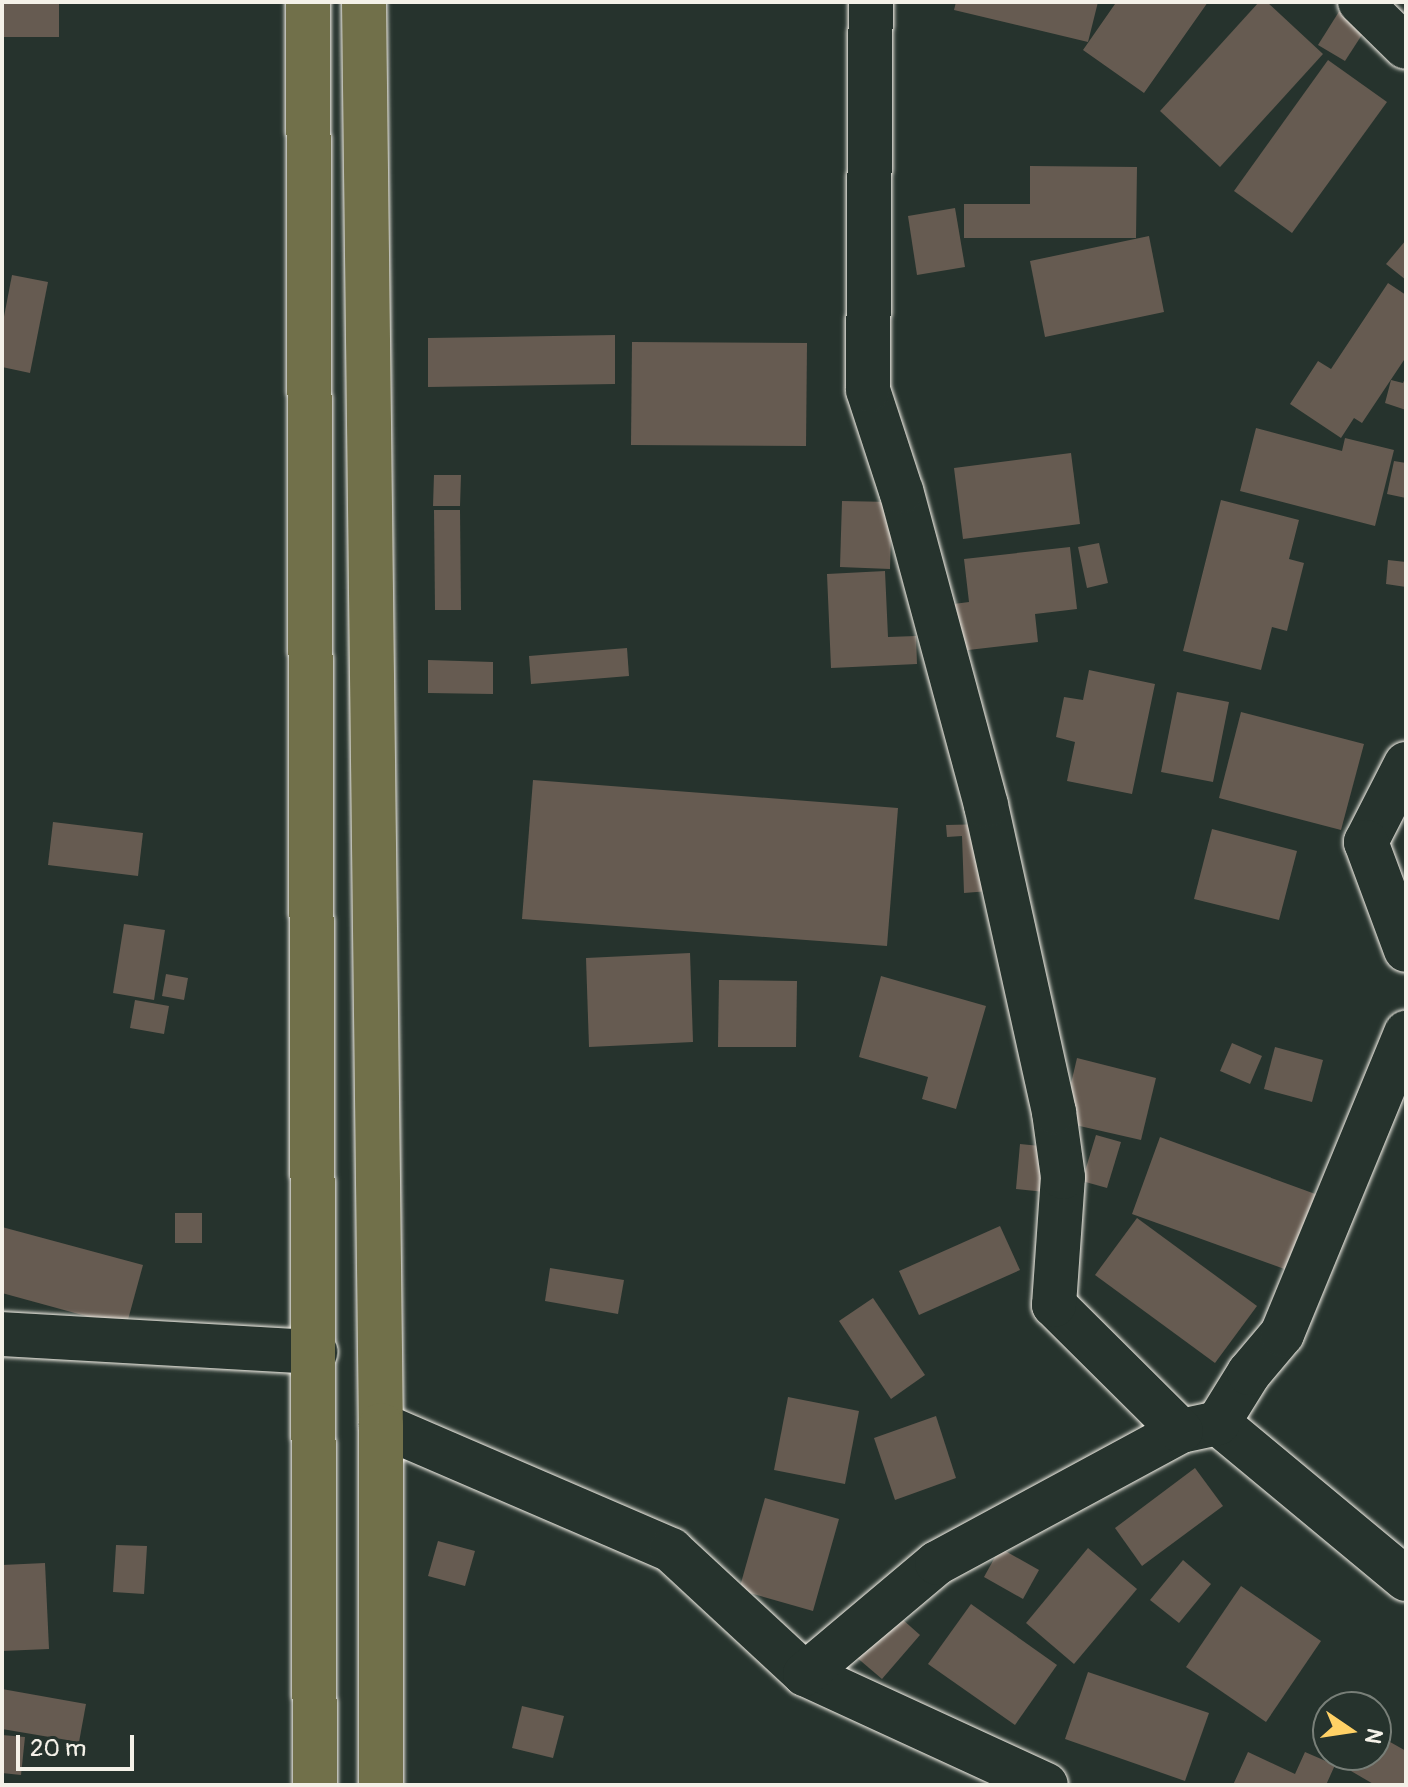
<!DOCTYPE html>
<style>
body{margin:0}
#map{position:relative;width:1408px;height:1787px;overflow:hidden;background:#26332d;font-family:Pangolin,sans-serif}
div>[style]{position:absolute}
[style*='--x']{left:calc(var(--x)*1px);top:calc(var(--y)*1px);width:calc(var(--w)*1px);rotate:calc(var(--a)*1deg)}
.building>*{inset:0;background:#665b51}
.roads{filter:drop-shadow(0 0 2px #f4f1e8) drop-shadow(0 0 2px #f4f1e8)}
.minor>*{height:44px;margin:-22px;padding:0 22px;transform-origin:22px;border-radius:22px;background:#26332d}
.highway>*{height:44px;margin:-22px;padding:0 22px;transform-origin:22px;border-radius:22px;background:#71704a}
span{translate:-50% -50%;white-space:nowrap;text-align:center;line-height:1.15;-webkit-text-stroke:6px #26332d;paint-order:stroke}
.frame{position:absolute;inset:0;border:4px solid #f4f1e8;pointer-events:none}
.north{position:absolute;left:1312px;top:1691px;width:80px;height:80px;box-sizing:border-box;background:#26332d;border:2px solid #787f78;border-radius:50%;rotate:103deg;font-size:22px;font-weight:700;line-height:32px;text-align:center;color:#f4f1e8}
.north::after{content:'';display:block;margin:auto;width:28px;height:36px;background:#ffd166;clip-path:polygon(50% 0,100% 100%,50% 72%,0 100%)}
.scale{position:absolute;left:16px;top:1735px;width:118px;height:36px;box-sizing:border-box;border:4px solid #f4f1e8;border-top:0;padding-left:10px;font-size:24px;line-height:28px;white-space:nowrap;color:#f4f1e8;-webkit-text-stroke:6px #26332d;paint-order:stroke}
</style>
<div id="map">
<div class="building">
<i style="clip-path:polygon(2px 2px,59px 2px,59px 37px,2px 37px)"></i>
<i style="clip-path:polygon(956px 2px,1098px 2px,1088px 42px,954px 10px)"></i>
<i style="clip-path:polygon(1111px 2px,1208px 2px,1144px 93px,1083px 50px,1115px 4px)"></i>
<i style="clip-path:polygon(1259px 2px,1267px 2px,1323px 54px,1220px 167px,1160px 111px)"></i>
<i style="clip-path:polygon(1340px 10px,1367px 27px,1345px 61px,1318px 45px)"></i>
<i style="clip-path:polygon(1328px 60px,1387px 102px,1292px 233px,1234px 191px)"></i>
<i style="clip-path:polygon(1030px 166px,1137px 167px,1136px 238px,964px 238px,964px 204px,1030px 204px)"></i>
<i style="clip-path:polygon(955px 208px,965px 267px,917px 275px,908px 216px)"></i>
<i style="clip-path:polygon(1149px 236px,1164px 312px,1045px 337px,1030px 261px)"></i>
<i style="clip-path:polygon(1406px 240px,1406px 280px,1386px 264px)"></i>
<i style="clip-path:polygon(12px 275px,48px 282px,30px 373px,2px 367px,2px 327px)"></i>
<i style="clip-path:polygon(1388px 283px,1406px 295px,1406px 357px,1362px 423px,1354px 418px,1341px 438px,1290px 404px,1318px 361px,1331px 369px)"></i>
<i style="clip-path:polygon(615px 335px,615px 384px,428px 387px,428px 338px)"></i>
<i style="clip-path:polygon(632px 342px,807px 343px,806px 446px,631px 445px)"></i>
<i style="clip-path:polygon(1406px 376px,1406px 410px,1385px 403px,1391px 380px,1403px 383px)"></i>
<i style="clip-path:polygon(1256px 428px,1342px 451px,1345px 438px,1394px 450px,1375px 526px,1240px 491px)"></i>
<i style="clip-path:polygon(1071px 453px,1080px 524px,963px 539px,954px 468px)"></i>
<i style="clip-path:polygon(1394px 461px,1406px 463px,1406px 498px,1387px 494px)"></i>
<i style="clip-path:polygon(434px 475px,461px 475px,460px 506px,433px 506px)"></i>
<i style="clip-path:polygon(1221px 500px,1299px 520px,1289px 559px,1304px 563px,1287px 631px,1272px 627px,1261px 670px,1183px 651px)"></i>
<i style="clip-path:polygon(842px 501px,892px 502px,890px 569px,840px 567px)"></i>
<i style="clip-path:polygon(434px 510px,460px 510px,461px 610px,435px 610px)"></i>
<i style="clip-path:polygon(1099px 543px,1108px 583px,1087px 588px,1078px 547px)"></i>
<i style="clip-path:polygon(1070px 547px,1077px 609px,1035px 614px,1038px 642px,951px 652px,946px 605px,969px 602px,964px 559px)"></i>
<i style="clip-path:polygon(1388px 560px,1406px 562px,1406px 587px,1386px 584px)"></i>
<i style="clip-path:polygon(885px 571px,888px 637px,916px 636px,917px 664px,831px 668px,827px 574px)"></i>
<i style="clip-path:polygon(627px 648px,629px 676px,531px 684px,529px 656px)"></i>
<i style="clip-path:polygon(428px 660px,493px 662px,493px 694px,428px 693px)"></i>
<i style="clip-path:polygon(1089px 670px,1155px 684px,1132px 794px,1067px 781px,1075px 742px,1056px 737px,1064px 697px,1083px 700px)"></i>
<i style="clip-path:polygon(1177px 692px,1229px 702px,1213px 782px,1161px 772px)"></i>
<i style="clip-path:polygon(1241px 712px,1364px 744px,1341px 830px,1219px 798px)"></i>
<i style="clip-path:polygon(533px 780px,898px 808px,887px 946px,522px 919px)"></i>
<i style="clip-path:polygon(53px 822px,143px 833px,138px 876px,48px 865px)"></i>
<i style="clip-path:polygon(987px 824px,989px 891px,964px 893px,962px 836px,947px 837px,946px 825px)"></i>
<i style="clip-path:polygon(1212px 829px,1297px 851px,1279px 920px,1194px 899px)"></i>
<i style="clip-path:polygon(124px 924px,165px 930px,154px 1000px,113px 993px)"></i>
<i style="clip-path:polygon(690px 953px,693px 1042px,589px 1047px,586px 958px)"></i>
<i style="clip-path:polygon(166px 974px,188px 978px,184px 1000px,162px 996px)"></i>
<i style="clip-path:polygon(881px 976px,986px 1006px,956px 1109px,922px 1099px,928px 1077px,859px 1057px)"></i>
<i style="clip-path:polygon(719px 980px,797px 981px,796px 1047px,718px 1047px)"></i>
<i style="clip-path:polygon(135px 1000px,169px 1006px,164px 1034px,130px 1028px)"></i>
<i style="clip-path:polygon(1232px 1043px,1262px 1056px,1250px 1084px,1220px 1071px)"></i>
<i style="clip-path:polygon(1275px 1047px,1323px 1060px,1312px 1102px,1264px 1089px)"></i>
<i style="clip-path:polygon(1077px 1058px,1156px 1078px,1141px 1140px,1062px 1122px)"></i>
<i style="clip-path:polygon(1096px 1135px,1121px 1142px,1107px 1188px,1082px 1181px)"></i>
<i style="clip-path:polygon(1160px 1137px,1318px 1195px,1290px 1271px,1132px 1214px)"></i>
<i style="clip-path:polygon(1020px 1144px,1050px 1147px,1045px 1192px,1016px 1189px)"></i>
<i style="clip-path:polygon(175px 1213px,202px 1213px,202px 1243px,175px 1243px)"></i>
<i style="clip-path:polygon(1137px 1218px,1257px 1306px,1215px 1363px,1095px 1275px)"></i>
<i style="clip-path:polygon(1000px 1226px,1020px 1270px,919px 1315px,899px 1271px)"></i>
<i style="clip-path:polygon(2px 1227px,143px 1265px,126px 1327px,2px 1293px)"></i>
<i style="clip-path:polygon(550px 1268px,624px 1280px,618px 1314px,545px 1301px)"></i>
<i style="clip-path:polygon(873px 1298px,925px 1375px,891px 1399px,839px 1321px)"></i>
<i style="clip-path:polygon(788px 1397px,859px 1411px,845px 1484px,774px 1470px)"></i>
<i style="clip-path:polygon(936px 1416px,956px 1478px,895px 1500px,874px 1438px)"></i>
<i style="clip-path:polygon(1195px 1468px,1223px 1506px,1142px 1566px,1115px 1528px)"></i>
<i style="clip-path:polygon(765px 1498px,839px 1519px,813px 1611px,739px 1590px)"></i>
<i style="clip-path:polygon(438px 1541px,475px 1551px,465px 1586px,428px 1576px)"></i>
<i style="clip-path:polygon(116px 1545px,147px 1546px,144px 1594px,113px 1592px)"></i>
<i style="clip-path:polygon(1000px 1548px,1039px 1570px,1023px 1599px,984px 1577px)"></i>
<i style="clip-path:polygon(1088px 1548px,1137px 1589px,1074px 1664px,1026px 1623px)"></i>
<i style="clip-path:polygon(1183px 1560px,1211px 1584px,1179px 1623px,1150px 1600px)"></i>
<i style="clip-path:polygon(45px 1563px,49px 1649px,2px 1651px,2px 1565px)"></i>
<i style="clip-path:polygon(1241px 1586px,1321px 1641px,1266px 1722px,1186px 1667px)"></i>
<i style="clip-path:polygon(971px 1604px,1057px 1665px,1015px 1725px,928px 1664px)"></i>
<i style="clip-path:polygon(893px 1611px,920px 1635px,882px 1679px,855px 1656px)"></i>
<i style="clip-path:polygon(1088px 1672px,1209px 1713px,1185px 1781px,1065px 1739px)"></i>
<i style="clip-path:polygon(2px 1689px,86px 1704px,79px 1742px,2px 1729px)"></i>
<i style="clip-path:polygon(522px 1706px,564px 1716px,553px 1758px,512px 1748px)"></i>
<i style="clip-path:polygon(1376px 1734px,1406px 1751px,1406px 1785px,1375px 1785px,1351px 1771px,1360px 1755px,1376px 1755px)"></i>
<i style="clip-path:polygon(2px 1735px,25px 1737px,21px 1775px,2px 1773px)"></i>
<i style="clip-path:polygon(1248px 1752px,1295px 1774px,1305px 1752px,1335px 1765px,1326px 1785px,1233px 1785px)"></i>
</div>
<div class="roads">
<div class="minor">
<i style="--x:1360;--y:2;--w:64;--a:44.4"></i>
<i style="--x:1406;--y:764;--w:88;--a:117.1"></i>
<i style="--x:1366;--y:842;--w:115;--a:69.7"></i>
<i style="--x:2;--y:1334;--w:314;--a:3.3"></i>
<i style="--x:1218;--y:1423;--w:244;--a:39.7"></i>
<i style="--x:381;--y:1425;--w:316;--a:23.3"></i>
<i style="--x:671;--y:1550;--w:183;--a:42.8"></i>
<i style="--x:805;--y:1674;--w:265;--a:24.7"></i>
<i style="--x:1181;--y:1431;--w:38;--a:-12"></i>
<i style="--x:1218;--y:1423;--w:59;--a:-58.2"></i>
<i style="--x:1249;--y:1373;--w:51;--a:-49.8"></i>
<i style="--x:1282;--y:1334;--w:326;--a:-67.6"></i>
<i style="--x:805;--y:1674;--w:172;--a:-40.1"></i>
<i style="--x:937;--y:1563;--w:277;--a:-28.4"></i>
<i style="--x:1181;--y:1431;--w:179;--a:-135.2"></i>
<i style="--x:1054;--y:1305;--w:128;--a:-86"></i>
<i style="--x:1063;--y:1177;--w:66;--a:-97.9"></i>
<i style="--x:1054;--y:1112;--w:314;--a:-102.5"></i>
<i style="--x:986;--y:805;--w:325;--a:-105.1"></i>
<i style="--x:901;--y:491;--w:106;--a:-108.1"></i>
<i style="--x:868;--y:390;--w:388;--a:-89.6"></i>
</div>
<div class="highway">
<i style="--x:308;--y:2;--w:1783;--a:89.78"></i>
<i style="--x:364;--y:2;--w:1423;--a:89.32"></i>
<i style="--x:381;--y:1425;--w:360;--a:90"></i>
</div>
</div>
<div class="frame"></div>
<div class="north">N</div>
<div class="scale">20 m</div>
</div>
